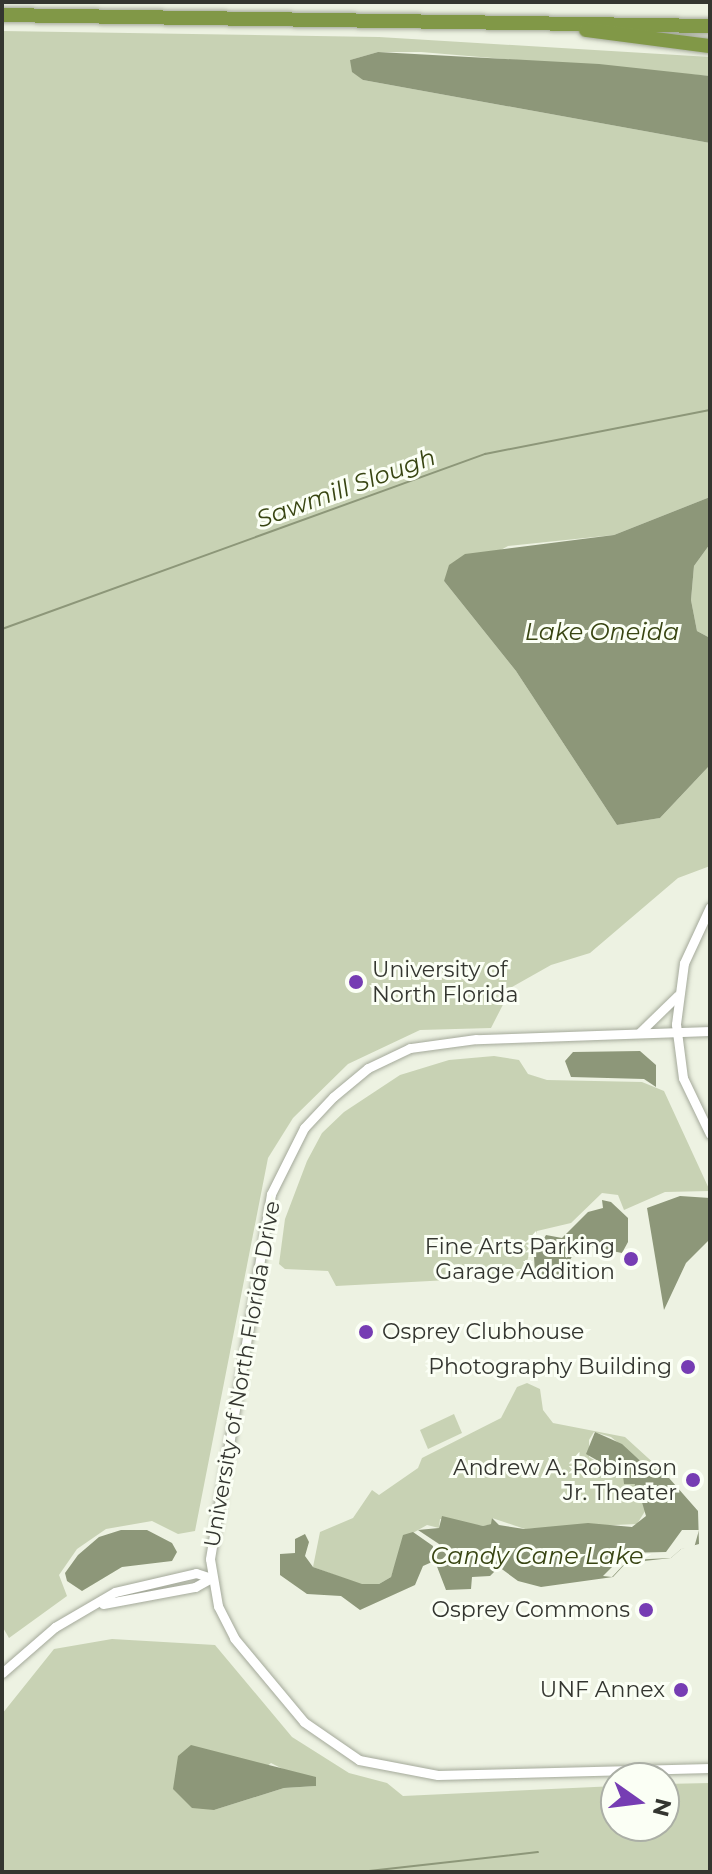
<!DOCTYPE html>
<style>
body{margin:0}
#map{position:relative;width:712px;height:1874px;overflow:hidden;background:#edf2e2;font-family:Montserrat,sans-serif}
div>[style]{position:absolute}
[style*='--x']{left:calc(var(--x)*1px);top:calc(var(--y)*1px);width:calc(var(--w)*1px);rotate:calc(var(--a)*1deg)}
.green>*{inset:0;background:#c8d2b4}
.water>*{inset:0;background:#8d9779}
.pier>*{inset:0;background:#edf2e2}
.stream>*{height:2px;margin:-1px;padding:0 1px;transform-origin:1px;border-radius:1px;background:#8d9779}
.roads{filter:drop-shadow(0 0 2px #a4a99a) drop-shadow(0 0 2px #a4a99a)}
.tertiary>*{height:9px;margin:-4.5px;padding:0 4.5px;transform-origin:4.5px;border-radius:4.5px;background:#fff}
.motorway>*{height:14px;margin:-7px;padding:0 7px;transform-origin:7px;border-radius:7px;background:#819847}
.dots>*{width:22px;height:22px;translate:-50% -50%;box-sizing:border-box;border:4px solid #fbfff5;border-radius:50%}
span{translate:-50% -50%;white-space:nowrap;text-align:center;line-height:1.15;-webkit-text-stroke:6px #fbfff5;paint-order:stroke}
.poi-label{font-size:22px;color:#343630}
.left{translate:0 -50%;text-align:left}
.right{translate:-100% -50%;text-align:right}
.street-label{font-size:22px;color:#343630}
.water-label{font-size:24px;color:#384512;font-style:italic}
.frame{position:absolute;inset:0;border:4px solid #343630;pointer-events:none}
.north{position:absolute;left:600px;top:1762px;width:80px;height:80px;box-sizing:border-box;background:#fbfff5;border:2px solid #abafa6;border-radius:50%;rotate:104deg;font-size:22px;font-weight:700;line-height:32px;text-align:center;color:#343630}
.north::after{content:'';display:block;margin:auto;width:28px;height:36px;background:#763db3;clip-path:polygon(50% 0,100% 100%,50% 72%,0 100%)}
</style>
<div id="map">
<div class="green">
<i style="clip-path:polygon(2px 31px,379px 37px,710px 57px,710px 76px,421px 52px,378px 52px,350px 60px,363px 80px,710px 143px,710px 497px,614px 535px,508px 546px,444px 581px,516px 671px,617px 825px,660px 818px,710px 765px,710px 866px,678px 878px,590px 953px,551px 965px,512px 987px,491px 1028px,420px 1030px,348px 1064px,293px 1118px,268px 1158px,195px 1531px,178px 1534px,152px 1521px,106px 1529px,77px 1549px,59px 1575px,67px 1596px,9px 1638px,2px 1626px)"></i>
<i style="clip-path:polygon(710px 544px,710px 638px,697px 631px,691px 600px,694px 566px)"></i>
<i style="clip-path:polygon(494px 1056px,519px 1060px,528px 1074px,547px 1080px,642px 1082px,664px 1091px,710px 1191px,665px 1192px,624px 1210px,618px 1195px,602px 1193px,571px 1223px,537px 1231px,522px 1276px,336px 1286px,328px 1271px,285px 1269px,279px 1264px,285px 1219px,307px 1161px,322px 1133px,344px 1112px,400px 1075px,449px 1060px)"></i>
<i style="clip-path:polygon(527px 1383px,540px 1389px,543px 1410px,553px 1423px,625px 1437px,659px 1468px,649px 1468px,611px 1437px,594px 1432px,589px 1440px,589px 1457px,636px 1484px,634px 1493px,639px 1492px,647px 1508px,637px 1524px,525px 1529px,492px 1518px,492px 1524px,483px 1526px,440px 1519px,439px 1528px,427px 1525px,404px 1538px,391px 1577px,379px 1584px,362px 1585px,313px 1567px,320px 1532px,353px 1518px,372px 1490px,379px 1495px,418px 1468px,422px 1458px,501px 1418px,517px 1387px)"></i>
<i style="clip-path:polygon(454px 1414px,462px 1433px,428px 1449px,420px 1430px)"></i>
<i style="clip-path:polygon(evenodd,112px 1639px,215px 1645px,292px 1737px,349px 1773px,387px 1783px,403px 1796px,616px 1786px,616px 1826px,664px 1826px,664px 1784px,710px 1783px,710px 1872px,2px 1872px,2px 1714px,54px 1649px,112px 1639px,271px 1763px,316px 1786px,284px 1788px,214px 1810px,271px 1763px)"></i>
</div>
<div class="water">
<i style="clip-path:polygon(378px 52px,599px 64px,710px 76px,710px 143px,363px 80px,352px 72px,350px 60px)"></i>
<i style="clip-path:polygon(710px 497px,710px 544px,694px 566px,691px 600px,697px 631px,710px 638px,710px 765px,660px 818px,617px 825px,516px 671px,444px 581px,449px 565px,465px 554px,614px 535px)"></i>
<i style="clip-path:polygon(640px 1051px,656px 1065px,656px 1087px,644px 1079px,571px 1077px,565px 1061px,573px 1052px)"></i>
<i style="clip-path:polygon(680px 1196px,710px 1198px,710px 1239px,686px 1263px,664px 1310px,647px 1208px)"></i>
<i style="clip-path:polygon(602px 1200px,611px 1202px,628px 1218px,628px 1242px,622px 1253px,578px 1244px,561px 1279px,535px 1274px,534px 1256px,546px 1235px,562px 1238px,588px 1212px,603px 1208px)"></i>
<i style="clip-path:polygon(595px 1432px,622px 1444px,648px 1468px,662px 1470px,698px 1511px,699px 1544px,681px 1549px,671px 1558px,626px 1563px,613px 1577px,541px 1587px,518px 1581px,499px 1567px,490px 1576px,472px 1577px,471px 1589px,446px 1590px,436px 1564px,439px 1544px,418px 1530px,439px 1528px,442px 1516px,483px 1526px,491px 1524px,492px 1518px,499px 1525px,524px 1529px,588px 1523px,632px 1527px,646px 1516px,639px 1492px,633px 1494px,635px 1484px,624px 1484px,623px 1475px,586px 1454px)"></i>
<i style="clip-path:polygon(121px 1530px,147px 1530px,172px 1543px,177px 1552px,172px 1561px,122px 1567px,82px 1591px,67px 1581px,65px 1573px,78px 1555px,99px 1537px)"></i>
<i style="clip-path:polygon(413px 1532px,433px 1546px,432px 1562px,423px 1566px,415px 1585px,360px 1610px,341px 1596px,307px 1594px,280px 1575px,280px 1554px,295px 1553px,295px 1539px,305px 1534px,309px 1542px,305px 1556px,313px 1567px,362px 1584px,379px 1584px,391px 1577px,403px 1535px)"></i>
<i style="clip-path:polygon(191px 1745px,316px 1777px,316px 1786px,284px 1788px,214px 1810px,192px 1808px,173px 1789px,178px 1756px)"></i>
</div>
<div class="pier">
<i style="clip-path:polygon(682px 1530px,699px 1530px,694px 1548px,681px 1549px,671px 1558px,628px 1560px,612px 1577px,603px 1576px,626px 1553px,666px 1552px)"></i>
</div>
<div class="stream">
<i style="--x:2;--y:629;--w:514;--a:-19.92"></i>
<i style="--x:485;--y:454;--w:229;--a:-11.1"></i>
<i style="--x:360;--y:1872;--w:179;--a:-6.4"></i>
</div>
<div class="roads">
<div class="tertiary">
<i style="--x:710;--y:907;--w:62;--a:114.9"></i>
<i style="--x:684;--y:963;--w:62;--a:97.5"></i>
<i style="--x:676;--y:1024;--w:54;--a:82.6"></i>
<i style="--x:683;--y:1078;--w:62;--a:64.3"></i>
<i style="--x:710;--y:1031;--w:234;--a:178"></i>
<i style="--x:476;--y:1039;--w:67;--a:172.2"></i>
<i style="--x:410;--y:1048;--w:47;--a:154.5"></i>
<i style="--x:368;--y:1068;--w:45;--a:140.4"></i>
<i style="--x:333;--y:1097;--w:42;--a:133.1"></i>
<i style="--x:304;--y:1128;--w:74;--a:116.6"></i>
<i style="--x:271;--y:1194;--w:370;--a:99.5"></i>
<i style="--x:210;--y:1559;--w:48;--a:80.3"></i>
<i style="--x:218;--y:1606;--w:36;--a:63"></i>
<i style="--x:234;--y:1638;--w:109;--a:50.2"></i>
<i style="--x:304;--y:1722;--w:67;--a:34.6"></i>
<i style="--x:359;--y:1760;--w:80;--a:10.8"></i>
<i style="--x:438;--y:1775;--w:272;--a:-1.5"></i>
<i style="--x:640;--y:1032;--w:52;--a:-44.2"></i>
<i style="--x:103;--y:1604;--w:94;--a:-10.5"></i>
<i style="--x:195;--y:1587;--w:18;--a:-29"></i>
<i style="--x:2;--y:1673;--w:70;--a:-41"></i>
<i style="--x:55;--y:1627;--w:69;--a:-30.3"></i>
<i style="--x:115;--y:1592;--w:83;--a:-13.2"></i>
<i style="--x:196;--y:1573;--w:16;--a:18"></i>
</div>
<div class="motorway">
<i style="--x:2;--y:15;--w:708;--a:0.89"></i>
<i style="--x:586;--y:30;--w:125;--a:7.4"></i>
</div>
</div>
<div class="dots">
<i style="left:356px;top:982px;background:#763db3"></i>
<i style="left:631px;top:1259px;background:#763db3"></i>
<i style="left:366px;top:1332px;background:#763db3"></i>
<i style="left:688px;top:1367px;background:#763db3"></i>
<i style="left:693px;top:1480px;background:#763db3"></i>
<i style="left:646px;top:1610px;background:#763db3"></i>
<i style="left:681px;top:1690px;background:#763db3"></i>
</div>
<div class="poi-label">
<span class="left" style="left:372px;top:982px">University of<br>North Florida</span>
<span class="right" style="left:615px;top:1259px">Fine Arts Parking<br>Garage Addition</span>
<span class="left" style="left:382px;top:1332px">Osprey Clubhouse</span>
<span class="right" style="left:672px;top:1367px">Photography Building</span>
<span class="right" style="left:677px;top:1480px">Andrew A. Robinson<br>Jr. Theater</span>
<span class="right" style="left:630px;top:1610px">Osprey Commons</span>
<span class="right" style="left:665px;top:1690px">UNF Annex</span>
</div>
<div class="street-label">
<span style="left:242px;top:1374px;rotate:-80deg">University of North Florida Drive</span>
</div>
<div class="water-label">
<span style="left:346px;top:488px;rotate:-20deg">Sawmill Slough</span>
<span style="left:602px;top:632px">Lake Oneida</span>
<span style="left:537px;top:1556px">Candy Cane Lake</span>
</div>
<div class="frame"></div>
<div class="north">N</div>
</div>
